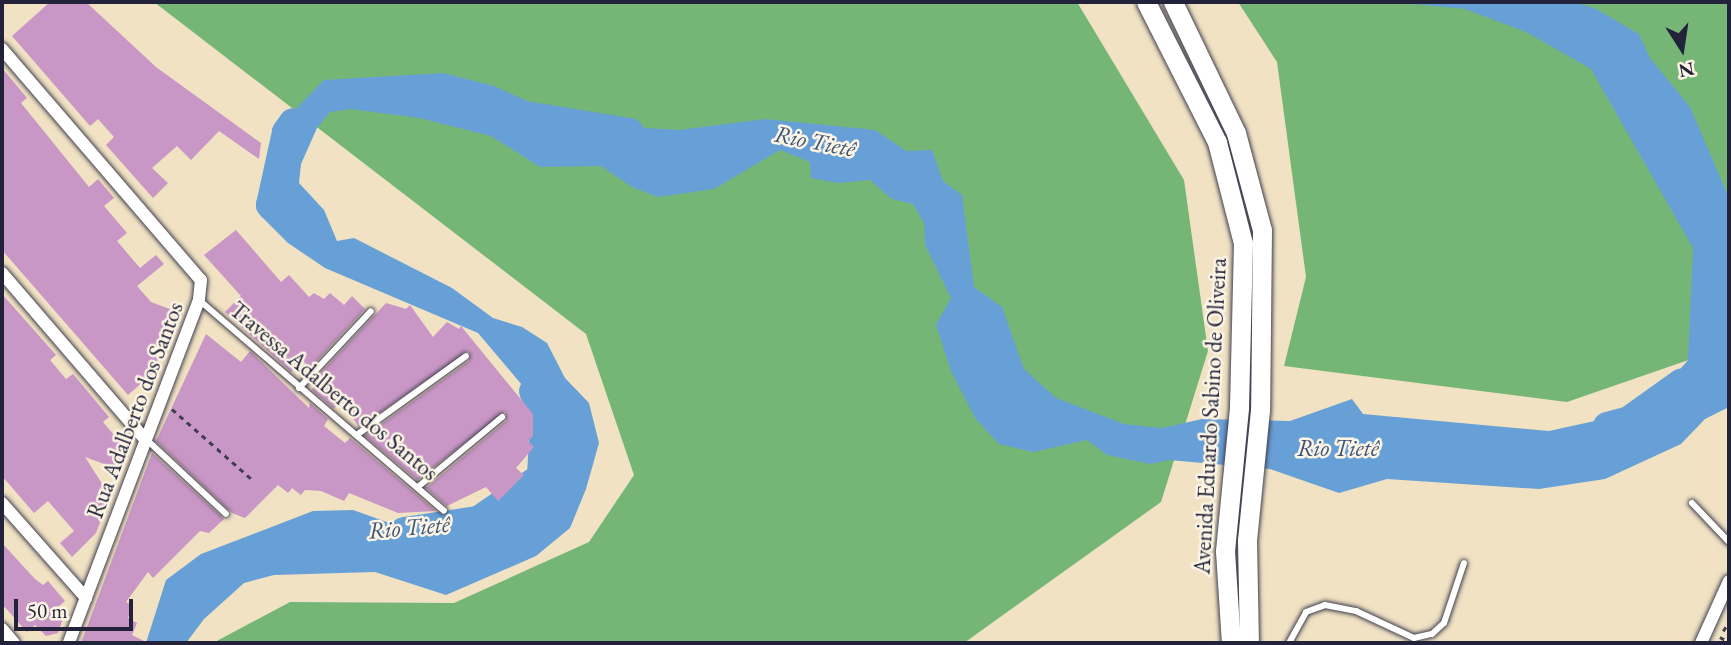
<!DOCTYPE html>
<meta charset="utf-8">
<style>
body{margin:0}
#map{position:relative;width:1731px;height:645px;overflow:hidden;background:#f0e2c3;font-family:"EB Garamond",serif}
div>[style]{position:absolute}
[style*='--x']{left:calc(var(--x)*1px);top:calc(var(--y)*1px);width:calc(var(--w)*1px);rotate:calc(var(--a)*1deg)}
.forest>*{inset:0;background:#75b677}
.water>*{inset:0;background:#67a0d6}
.river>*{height:28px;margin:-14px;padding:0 14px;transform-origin:14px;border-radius:14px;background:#67a0d6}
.building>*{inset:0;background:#c997c5}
.path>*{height:2.5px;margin-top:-1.25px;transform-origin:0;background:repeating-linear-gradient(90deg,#413f4f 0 5px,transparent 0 10px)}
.roads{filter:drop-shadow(0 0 2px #413f4f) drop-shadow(0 0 2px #413f4f)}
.lane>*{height:6px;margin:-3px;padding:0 3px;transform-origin:3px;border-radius:3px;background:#fff}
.street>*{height:12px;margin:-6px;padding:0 6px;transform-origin:6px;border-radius:6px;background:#fff}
.secondary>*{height:19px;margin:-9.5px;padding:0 9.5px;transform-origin:9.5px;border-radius:9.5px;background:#fff}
span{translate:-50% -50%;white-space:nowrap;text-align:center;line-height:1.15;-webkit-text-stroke:5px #fcf5e5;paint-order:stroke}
.street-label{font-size:23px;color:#22223b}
.water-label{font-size:24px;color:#3e5479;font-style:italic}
.frame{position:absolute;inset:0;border:4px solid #22223b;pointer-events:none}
.north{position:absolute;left:1647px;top:14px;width:70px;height:70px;-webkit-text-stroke:5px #fcf5e5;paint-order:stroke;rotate:168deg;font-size:19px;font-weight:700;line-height:28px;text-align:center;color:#22223b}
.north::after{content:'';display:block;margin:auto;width:24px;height:32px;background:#22223b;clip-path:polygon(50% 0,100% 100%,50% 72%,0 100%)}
.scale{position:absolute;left:14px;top:599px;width:119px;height:32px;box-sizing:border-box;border:4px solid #22223b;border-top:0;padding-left:9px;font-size:21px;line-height:24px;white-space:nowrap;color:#22223b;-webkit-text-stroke:5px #fcf5e5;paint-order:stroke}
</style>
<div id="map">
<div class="forest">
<i style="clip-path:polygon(154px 2px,1077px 2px,1184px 180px,1208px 351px,1161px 502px,964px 643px,213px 643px,290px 602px,454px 603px,589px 542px,634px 475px,586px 334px)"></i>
<i style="clip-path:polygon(1238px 2px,1729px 2px,1729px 346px,1567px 402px,1284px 366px,1306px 277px,1277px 62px)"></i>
</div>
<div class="water">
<i style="clip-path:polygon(1392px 2px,1574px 2px,1596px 9px,1639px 34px,1650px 58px,1690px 107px,1729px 198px,1729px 407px,1705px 419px,1681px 444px,1605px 479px,1539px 489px,1387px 479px,1339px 493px,1270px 469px,1169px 460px,1151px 464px,1107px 455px,1087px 440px,1033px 452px,999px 444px,975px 418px,951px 371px,936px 325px,951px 298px,925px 245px,924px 223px,913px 204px,892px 199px,870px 180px,838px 183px,811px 178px,810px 162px,780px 150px,714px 189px,658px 197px,632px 187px,601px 166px,540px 167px,491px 136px,419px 118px,351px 109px,330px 112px,317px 128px,301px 164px,299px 183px,324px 210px,337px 241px,354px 238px,452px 288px,493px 318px,522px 327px,547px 343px,565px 378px,589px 403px,599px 443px,586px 489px,570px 528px,536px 556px,446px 595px,375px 572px,274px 575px,244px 583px,204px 619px,186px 643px,146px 643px,166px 580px,201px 554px,313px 511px,353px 510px,398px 526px,474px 521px,517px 506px,540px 485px,549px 459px,543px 427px,528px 392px,478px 333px,325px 268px,288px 243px,261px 216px,272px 197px,281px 158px,276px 138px,295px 110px,324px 80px,443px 73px,494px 86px,545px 109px,581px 132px,600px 125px,679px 130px,765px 119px,875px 130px,906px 151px,932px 150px,943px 181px,962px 195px,974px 287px,1002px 307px,1024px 369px,1056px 398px,1124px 424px,1162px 428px,1202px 419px,1290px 421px,1352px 399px,1363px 414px,1549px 431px,1645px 410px,1688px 360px,1693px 248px,1591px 69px,1526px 32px,1465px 9px)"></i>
</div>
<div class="river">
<i style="--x:532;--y:116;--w:99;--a:9.3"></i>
<i style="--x:285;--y:218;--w:20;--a:-139"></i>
<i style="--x:270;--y:205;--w:75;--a:-77.6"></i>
<i style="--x:286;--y:132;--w:12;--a:-55"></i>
<i style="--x:1607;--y:426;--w:23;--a:-15"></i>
<i style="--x:1629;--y:420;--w:65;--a:-35.6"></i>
<i style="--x:404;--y:531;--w:75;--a:-8.5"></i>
<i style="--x:478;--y:520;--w:76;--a:-34.3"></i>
<i style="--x:541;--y:477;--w:60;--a:-87.1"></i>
<i style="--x:544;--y:417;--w:28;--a:-113"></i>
</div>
<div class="building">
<i style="clip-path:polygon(50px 2px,86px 2px,156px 67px,261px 143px,259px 159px,219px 131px,191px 160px,177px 146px,152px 168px,168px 183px,153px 198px,106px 145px,114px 137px,98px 119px,90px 126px,12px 36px)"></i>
<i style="clip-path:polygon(2px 68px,27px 98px,21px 103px,89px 187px,98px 179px,114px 198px,104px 206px,127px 233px,117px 241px,140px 268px,156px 255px,164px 264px,137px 286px,151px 302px,175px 311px,153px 373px,128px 395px,2px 250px)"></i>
<i style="clip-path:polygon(236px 230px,281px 282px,289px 275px,309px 297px,314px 293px,324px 299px,330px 293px,344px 305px,352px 296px,365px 309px,310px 368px,303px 361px,291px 372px,225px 312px,241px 296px,204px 255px)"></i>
<i style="clip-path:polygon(2px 294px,56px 355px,50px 360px,66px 379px,73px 374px,109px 417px,103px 422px,120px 442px,131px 436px,120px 470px,85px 457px,110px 496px,96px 533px,72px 557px,60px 543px,74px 531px,48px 501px,34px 513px,2px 476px)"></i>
<i style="clip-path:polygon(386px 303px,406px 309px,410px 305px,433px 337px,447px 322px,459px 329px,461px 326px,533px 414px,533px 436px,528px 441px,534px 447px,516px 468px,524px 475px,498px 501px,486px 487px,447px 506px,426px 488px,506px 421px,505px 412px,417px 480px,365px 436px,469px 361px,469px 351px,359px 427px,340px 400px,334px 409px,312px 390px,318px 376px)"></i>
<i style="clip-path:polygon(206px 334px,241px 362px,250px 351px,309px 408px,310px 403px,328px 419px,324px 426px,345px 443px,350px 438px,436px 511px,398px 513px,349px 493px,344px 501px,321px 491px,305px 490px,301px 495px,292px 488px,288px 493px,278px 485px,245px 518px,232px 513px,156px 441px)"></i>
<i style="clip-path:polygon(152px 453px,224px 519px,209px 533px,200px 531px,153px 578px,148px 572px,126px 602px,132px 605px,128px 618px,137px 623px,132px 635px,148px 643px,81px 643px)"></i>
<i style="clip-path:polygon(2px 543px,35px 579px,43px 585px,48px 581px,65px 601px,57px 608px,64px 616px,58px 633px,46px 636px,35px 625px,27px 632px,2px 604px)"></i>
</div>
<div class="path">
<i style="--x:172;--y:409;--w:109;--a:41.3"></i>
<i style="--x:1723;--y:631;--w:11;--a:-56"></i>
<i style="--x:1720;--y:637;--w:10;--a:29"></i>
</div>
<div class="roads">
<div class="lane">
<i style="--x:199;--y:300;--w:323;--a:40.7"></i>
<i style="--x:299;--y:388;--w:105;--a:-46.9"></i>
<i style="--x:358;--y:434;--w:133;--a:-35.8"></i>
<i style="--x:147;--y:440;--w:108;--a:43.1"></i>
<i style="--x:419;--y:486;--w:108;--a:-39.7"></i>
<i style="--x:1692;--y:503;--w:54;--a:46.5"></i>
<i style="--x:1289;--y:643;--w:35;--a:-61"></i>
<i style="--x:1306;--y:612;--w:20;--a:-20"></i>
<i style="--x:1325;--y:605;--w:32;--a:11"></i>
<i style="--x:1356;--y:611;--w:64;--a:25"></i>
<i style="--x:1414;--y:638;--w:18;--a:-13"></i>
<i style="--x:1432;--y:634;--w:16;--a:-43"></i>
<i style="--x:1444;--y:623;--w:63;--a:-71.6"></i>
</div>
<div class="street">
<i style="--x:2;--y:49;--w:305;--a:49.3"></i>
<i style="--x:201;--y:280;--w:20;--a:96"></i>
<i style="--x:199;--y:300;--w:367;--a:110.8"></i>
<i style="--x:2;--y:273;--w:219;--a:49.3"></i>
<i style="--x:2;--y:503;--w:127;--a:48.5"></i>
<i style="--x:2;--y:629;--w:18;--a:49"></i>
<i style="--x:1701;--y:643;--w:68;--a:-65.7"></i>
</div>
<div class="secondary">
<i style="--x:1146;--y:2;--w:157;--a:63.1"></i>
<i style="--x:1217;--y:142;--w:104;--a:75.6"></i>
<i style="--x:1243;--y:243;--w:165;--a:91.4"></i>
<i style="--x:1239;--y:408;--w:144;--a:95.6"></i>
<i style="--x:1225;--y:551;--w:92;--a:86.3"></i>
<i style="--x:1173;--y:2;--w:145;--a:64.3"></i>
<i style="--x:1236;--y:133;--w:100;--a:75"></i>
<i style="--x:1262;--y:230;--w:180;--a:90.6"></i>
<i style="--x:1260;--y:410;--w:131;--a:95.7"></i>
<i style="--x:1247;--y:540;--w:103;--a:88.9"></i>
</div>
</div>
<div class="street-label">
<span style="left:334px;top:391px;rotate:40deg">Travessa Adalberto dos Santos</span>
<span style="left:135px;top:410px;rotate:-69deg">Rua Adalberto dos Santos</span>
<span style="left:1210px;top:416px;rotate:-87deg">Avenida Eduardo Sabino de Oliveira</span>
</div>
<div class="water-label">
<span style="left:815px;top:141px;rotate:11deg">Rio Tietê</span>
<span style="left:1338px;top:448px">Rio Tietê</span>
<span style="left:409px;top:527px;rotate:-5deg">Rio Tietê</span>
</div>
<div class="frame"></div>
<div class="north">N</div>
<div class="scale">50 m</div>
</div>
